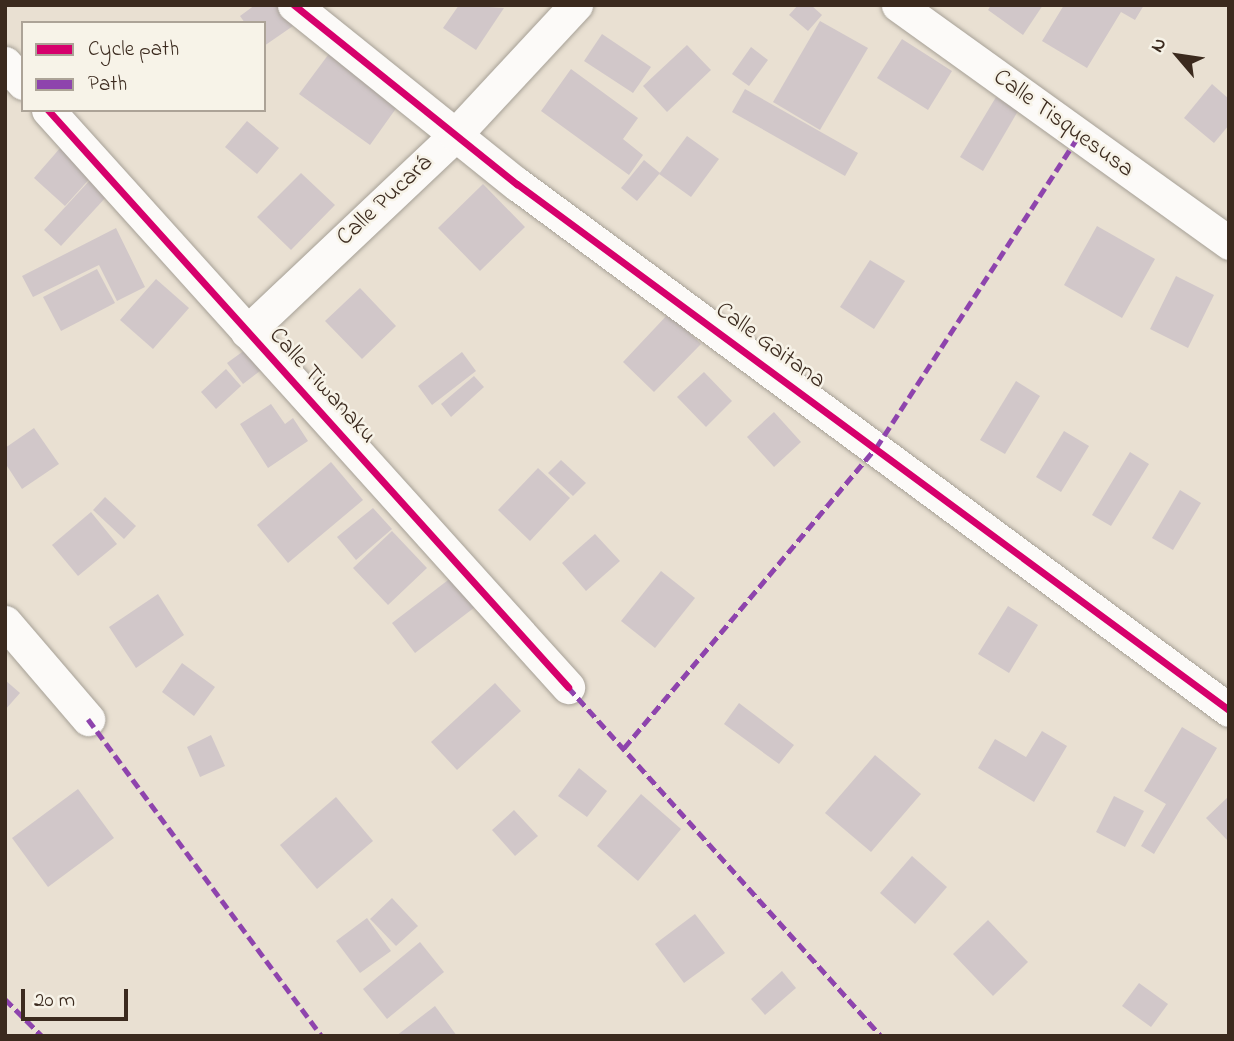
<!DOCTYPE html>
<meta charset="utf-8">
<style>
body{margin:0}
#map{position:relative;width:1234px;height:1041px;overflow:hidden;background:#e9e0d2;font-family:"Indie Flower",sans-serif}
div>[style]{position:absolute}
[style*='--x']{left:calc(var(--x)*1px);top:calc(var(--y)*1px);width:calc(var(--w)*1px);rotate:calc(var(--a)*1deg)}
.building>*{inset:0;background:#d1c7c9}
.roads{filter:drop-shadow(0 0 2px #a6a096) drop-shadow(0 0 2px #a6a096)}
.street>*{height:33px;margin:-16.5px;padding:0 16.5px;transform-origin:16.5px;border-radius:16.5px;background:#fcfaf8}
.quiet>*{height:5px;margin-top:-2.5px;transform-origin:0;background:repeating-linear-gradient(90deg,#8e44ad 0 10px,transparent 0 15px)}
.cycleway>*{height:7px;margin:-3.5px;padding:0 3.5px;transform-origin:3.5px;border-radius:3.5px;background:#d6006c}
span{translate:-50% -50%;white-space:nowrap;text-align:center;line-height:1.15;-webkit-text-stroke:5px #f7f3e8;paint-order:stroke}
.street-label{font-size:24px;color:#3b2a1e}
.frame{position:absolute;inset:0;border:7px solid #3b2a1e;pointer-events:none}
.legend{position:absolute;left:21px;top:21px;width:245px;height:91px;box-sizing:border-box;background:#f7f3e8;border:2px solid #aca397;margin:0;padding:9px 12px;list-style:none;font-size:21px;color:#3b2a1e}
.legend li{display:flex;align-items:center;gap:14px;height:35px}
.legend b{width:35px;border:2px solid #aca397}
.north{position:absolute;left:1143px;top:21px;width:70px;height:70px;-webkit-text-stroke:5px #f7f3e8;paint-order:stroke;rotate:299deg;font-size:19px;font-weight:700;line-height:28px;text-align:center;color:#3b2a1e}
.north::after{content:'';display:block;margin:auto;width:24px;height:32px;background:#3b2a1e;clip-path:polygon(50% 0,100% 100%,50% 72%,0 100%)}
.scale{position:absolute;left:21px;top:989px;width:107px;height:32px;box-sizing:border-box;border:4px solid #3b2a1e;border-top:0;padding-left:9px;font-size:21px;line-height:24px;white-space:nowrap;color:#3b2a1e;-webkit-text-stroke:5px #f7f3e8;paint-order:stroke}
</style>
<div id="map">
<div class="building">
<i style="clip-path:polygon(255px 5px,279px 5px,293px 26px,264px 46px,264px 23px,245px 23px,240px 16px)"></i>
<i style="clip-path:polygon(459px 5px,504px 8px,476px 50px,443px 28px)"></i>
<i style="clip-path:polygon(798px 5px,811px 5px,822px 15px,808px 31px,789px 15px)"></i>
<i style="clip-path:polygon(991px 5px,1043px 5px,1023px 35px,988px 10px)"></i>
<i style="clip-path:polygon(1064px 5px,1144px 5px,1135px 20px,1121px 12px,1087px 68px,1042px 41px)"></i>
<i style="clip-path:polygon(820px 21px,868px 48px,820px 130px,773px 102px)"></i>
<i style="clip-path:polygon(602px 34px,651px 67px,633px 93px,584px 61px)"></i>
<i style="clip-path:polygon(902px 39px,952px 71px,928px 110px,877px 78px)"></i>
<i style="clip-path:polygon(337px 43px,407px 93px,370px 145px,299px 94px)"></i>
<i style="clip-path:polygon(687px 45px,711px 70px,667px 112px,643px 86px)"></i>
<i style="clip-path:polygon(751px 47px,768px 60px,749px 86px,732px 74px)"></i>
<i style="clip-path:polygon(571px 69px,638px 118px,623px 139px,643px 155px,629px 175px,541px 111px)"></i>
<i style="clip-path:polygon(1212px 84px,1229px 99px,1229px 125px,1214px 143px,1184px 118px)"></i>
<i style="clip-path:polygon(745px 89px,858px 153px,845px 176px,732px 112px)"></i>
<i style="clip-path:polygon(996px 97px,1018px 111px,983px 171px,960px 157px)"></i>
<i style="clip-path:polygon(247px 121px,279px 148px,257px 174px,225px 147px)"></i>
<i style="clip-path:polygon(687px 136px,719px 159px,691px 197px,659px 174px)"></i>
<i style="clip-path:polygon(61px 147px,93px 175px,65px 206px,34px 178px)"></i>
<i style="clip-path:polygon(644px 160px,660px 173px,637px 201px,621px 188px)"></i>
<i style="clip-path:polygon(301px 173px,335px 205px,291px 250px,257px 217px)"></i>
<i style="clip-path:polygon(90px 180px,107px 196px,61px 246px,44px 230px)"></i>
<i style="clip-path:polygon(483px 184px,525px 227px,480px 271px,438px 228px)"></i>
<i style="clip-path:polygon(1097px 226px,1155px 259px,1122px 318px,1064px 285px)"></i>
<i style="clip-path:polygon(116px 228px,145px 287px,117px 301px,99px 265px,33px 297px,22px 276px)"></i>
<i style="clip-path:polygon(870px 260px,905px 281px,874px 329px,840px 307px)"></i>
<i style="clip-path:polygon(97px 269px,115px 303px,61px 331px,43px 297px)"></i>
<i style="clip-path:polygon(1176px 276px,1214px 295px,1188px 348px,1150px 329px)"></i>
<i style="clip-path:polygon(156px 279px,189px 308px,153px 349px,120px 320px)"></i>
<i style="clip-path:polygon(360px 288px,396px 326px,362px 359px,325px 321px)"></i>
<i style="clip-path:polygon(669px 313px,701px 344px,654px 392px,623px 362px)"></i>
<i style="clip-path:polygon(249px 347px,264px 368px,243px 384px,227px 363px)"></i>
<i style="clip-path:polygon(462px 352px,476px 371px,432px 405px,418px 386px)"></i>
<i style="clip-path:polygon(226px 369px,241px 386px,216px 409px,201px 392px)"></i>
<i style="clip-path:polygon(704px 372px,732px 401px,706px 427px,677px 397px)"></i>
<i style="clip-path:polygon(474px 376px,484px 387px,451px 417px,441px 404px)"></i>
<i style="clip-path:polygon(1016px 381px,1040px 396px,1005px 454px,980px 440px)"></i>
<i style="clip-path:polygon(271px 404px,285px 424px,293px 418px,308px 441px,268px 468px,240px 424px)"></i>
<i style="clip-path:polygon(774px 412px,801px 442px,774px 467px,747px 437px)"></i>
<i style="clip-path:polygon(34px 428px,59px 464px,22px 489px,5px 463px,5px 448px)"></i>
<i style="clip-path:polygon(1064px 431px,1089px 446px,1061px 492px,1036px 477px)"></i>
<i style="clip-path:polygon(1130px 452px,1149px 464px,1111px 526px,1092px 515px)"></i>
<i style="clip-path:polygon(561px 460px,586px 483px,573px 496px,548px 473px)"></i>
<i style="clip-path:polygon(331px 462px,363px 500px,288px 563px,257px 525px)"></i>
<i style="clip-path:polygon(538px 468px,570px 498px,530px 541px,498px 510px)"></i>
<i style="clip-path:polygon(1180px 490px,1201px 503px,1173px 550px,1152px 538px)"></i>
<i style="clip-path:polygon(105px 497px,136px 526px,124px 539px,93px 510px)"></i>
<i style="clip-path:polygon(373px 508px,392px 529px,356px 560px,337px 537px)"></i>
<i style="clip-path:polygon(91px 512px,117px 544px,78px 576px,52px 545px)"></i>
<i style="clip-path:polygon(392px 531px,427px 568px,388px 605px,353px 568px)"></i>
<i style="clip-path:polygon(595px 534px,620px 561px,586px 591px,562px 563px)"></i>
<i style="clip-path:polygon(661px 571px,695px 598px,655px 648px,621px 621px)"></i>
<i style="clip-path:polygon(456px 574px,479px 604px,415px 653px,392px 623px)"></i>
<i style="clip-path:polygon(158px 594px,184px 635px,136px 668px,109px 627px)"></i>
<i style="clip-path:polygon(1008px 606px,1038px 625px,1009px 673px,978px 654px)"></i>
<i style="clip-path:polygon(182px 663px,215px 687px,194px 716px,162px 692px)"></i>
<i style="clip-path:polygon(5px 680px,20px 693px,5px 710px)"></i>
<i style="clip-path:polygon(495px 683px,521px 711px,457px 770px,431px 742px)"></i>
<i style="clip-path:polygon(739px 703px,794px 745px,779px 764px,724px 724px)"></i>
<i style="clip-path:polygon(1182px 727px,1217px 748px,1154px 854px,1141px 846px,1166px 804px,1144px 791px)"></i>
<i style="clip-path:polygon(1042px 731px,1067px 746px,1034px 802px,978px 768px,995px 739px,1026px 757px)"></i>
<i style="clip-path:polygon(211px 735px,225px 766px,200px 777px,187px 747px)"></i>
<i style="clip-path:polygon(875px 755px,921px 794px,871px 852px,825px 813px)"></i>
<i style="clip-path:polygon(579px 768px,607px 791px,587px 817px,558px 796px)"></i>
<i style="clip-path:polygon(78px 789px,114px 838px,48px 887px,12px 838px)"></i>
<i style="clip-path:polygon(641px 794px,681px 829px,638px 881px,597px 846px)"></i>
<i style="clip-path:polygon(1114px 796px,1144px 811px,1125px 847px,1096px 832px)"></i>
<i style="clip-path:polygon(1229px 796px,1229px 842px,1206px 818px)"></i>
<i style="clip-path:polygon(336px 797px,373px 841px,317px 889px,280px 845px)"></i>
<i style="clip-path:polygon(514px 810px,538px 836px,515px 856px,492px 830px)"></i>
<i style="clip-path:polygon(912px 856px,947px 887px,915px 924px,880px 893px)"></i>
<i style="clip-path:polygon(392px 898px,418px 926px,396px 946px,370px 919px)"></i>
<i style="clip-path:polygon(695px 914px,725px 953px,684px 983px,655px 944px)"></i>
<i style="clip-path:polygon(367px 918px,391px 951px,360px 973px,336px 941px)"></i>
<i style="clip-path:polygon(988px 920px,1028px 962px,993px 996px,953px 954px)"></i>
<i style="clip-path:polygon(420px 942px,444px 972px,387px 1019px,363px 989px)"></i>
<i style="clip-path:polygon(782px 971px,796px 988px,765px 1015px,751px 999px)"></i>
<i style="clip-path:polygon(1139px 983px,1168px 1004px,1151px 1027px,1122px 1006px)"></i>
<i style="clip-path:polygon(435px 1006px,457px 1036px,396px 1036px)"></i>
</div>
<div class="roads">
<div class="street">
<i style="--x:294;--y:5;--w:286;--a:38.8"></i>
<i style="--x:517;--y:184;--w:885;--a:36.46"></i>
<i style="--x:898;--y:5;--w:408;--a:35.7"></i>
<i style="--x:5;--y:63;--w:27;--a:48"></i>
<i style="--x:48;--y:110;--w:777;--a:47.97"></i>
<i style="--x:247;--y:332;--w:286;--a:-43.4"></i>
<i style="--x:455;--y:135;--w:178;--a:-47.1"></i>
<i style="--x:5;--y:622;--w:128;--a:49.4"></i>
</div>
</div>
<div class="quiet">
<i style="--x:568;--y:687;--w:469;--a:48.1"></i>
<i style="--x:88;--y:719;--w:394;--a:53.6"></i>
<i style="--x:624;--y:748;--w:392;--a:-50"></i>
<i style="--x:876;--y:448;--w:372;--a:-57"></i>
<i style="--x:5;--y:999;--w:52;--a:45"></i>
</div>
<div class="cycleway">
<i style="--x:294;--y:5;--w:286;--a:38.8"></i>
<i style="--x:517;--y:184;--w:885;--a:36.46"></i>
<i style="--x:48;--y:110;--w:777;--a:47.97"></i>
</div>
<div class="street-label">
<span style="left:1063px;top:124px;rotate:36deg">Calle Tisquesusa</span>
<span style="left:385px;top:201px;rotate:-43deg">Calle Pucará</span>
<span style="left:770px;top:346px;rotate:36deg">Calle Gaitana</span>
<span style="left:322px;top:386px;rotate:48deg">Calle Tiwanaku</span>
</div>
<div class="frame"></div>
<ul class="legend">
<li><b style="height:9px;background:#d6006c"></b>Cycle path</li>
<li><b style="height:9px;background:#8e44ad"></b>Path</li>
</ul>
<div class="north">N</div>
<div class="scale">20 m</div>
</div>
